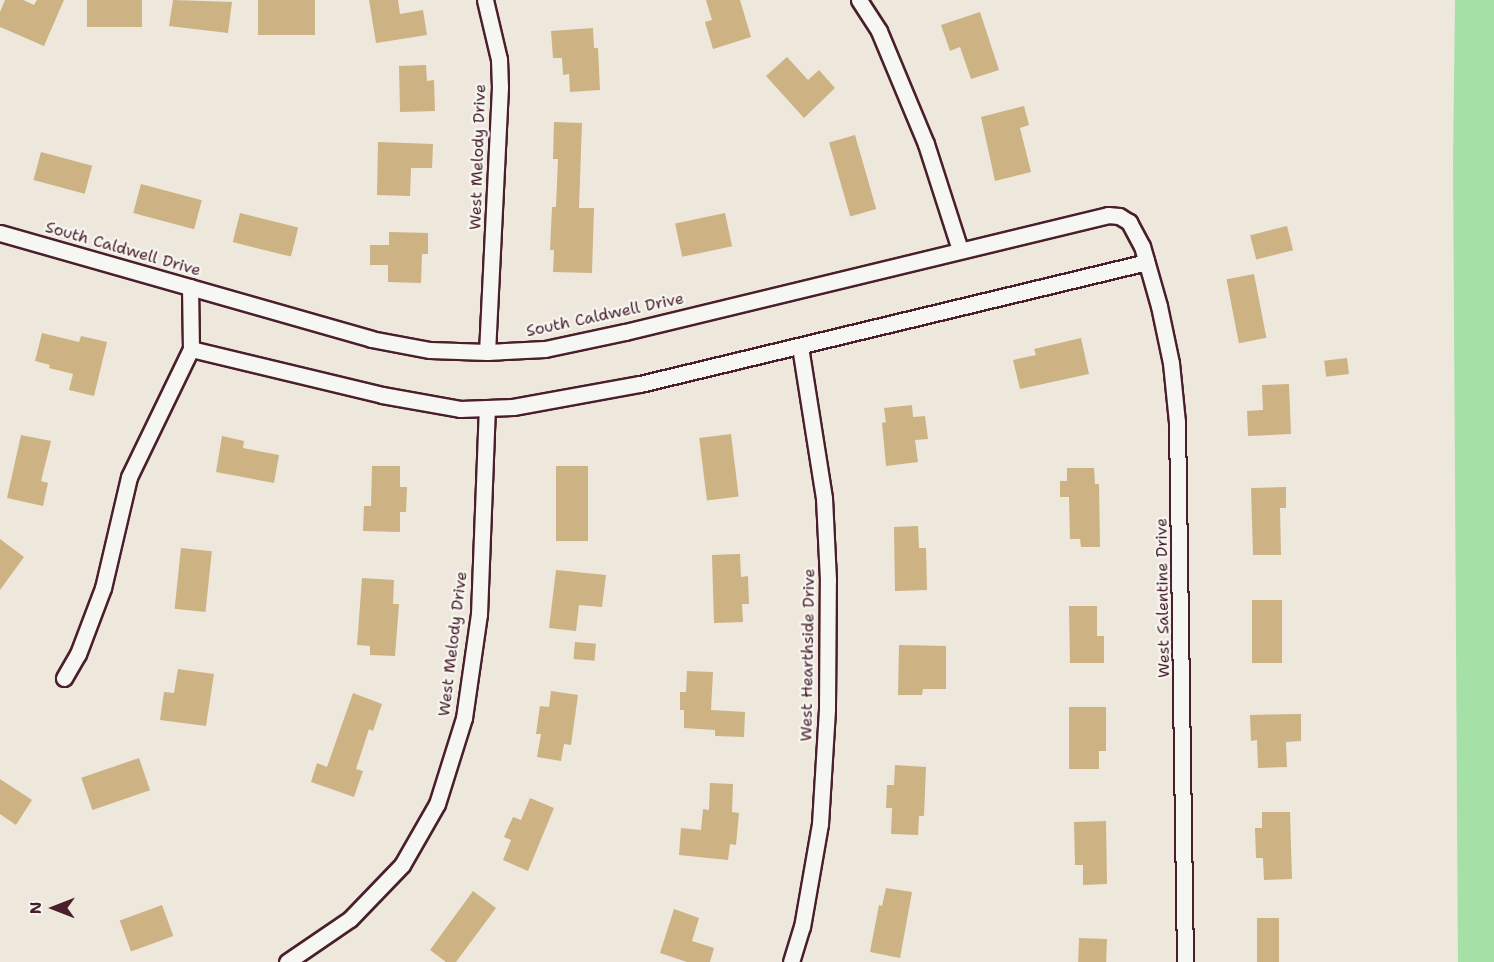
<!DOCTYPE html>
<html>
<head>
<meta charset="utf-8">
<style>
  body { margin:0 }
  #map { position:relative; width:1494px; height:962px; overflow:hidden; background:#eee8dc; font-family:"Shantell Sans",sans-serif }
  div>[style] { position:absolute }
  .green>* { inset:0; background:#a5e0a6 }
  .building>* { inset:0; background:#cdb283; transform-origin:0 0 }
  .roads { filter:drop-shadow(2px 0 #4a1f2b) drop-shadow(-2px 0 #4a1f2b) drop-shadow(0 2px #4a1f2b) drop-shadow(0 -2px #4a1f2b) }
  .minor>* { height:15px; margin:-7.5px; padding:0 7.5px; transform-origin:7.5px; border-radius:7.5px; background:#f6f6f2 }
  span { translate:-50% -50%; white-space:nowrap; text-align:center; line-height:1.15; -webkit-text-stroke:4.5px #f6f6f2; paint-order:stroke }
  .street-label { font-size:16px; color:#4a1f2b }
  .north { position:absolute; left:24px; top:878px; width:60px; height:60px; -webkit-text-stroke:4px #f6f6f2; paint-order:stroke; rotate:270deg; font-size:16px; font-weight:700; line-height:24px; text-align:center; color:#4a1f2b }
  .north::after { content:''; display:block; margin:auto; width:21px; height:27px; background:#4a1f2b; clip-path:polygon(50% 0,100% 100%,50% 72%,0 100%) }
</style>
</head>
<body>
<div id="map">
  <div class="green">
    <div style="clip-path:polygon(1455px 0,1494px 0,1494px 962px,1458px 962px,1453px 162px)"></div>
  </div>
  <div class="building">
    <div style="clip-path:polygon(5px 0,23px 0,34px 5px,37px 0,64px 0,44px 46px,0 27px,0 12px)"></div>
    <div style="left:87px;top:0;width:55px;height:27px"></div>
    <div style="clip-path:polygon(173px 0,232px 2px,228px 33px,169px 26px)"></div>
    <div style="left:258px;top:0;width:57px;height:35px"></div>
    <div style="clip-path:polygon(369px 0,398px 0,400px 14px,423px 10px,427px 35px,376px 43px)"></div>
    <div style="clip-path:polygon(706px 0,740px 0,751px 37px,713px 49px,705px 22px,712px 20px)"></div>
    <div style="clip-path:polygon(980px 12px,999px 70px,971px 79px,960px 47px,950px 51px,941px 25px)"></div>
    <div style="clip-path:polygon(593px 28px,594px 48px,598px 48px,600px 90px,570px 92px,569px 74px,563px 75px,562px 58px,553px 58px,551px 31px)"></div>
    <div style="clip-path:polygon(787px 57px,808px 80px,819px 70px,835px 88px,804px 118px,766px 76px)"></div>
    <div style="clip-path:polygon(426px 65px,427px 81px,434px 80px,435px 111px,400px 112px,399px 66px)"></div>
    <div style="clip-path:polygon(1024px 106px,1029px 125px,1020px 128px,1031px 172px,995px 181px,981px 117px)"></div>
    <div style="clip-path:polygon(554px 122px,582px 123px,579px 208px,594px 208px,592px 273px,553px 272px,554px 250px,550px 250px,552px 207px,556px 207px,558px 159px,553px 159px)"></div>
    <div style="left:855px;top:135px;width:77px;height:27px;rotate:74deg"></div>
    <div style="clip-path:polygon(378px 142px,433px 144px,432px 168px,411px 168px,410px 196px,377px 195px)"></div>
    <div style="left:41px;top:152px;width:53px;height:29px;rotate:15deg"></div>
    <div style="left:141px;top:184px;width:63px;height:30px;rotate:15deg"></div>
    <div style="left:240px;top:213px;width:60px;height:30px;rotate:14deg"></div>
    <div style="left:725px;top:213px;width:34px;height:51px;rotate:78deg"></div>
    <div style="left:1287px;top:226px;width:25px;height:38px;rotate:76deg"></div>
    <div style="clip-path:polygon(389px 232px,428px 233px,428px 254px,422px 254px,421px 283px,388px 282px,388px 265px,370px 265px,370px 245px,389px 245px)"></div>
    <div style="left:1254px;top:274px;width:65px;height:28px;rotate:79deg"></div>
    <div style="clip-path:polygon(42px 333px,79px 342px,81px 336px,107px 342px,94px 396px,69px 390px,73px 374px,49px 368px,50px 365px,35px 361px)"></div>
    <div style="clip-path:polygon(1081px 338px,1089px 374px,1020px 389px,1013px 360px,1036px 355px,1034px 349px)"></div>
    <div style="left:1347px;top:358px;width:16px;height:23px;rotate:83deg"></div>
    <div style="clip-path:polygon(1289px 384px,1291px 434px,1248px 436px,1247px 411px,1263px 410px,1262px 385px)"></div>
    <div style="clip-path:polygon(912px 405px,913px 417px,925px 416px,928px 439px,915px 440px,918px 462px,886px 466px,882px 423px,886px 422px,884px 408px)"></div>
    <div style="left:731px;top:434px;width:63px;height:32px;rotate:83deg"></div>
    <div style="clip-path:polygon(21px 435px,51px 441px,41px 481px,48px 483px,43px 506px,7px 498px)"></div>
    <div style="clip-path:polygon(222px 436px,244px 441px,243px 448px,279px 455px,274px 483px,216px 472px)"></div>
    <div style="clip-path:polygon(372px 466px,400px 466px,400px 487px,407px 487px,406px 512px,400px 512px,400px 532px,363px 531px,364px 506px,371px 506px)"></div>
    <div style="left:556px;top:466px;width:32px;height:75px"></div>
    <div style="clip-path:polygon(1067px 468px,1094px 468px,1095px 484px,1099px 484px,1100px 547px,1081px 547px,1080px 539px,1070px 539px,1069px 497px,1060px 497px,1060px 481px,1067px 481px)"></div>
    <div style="clip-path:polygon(1286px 487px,1286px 508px,1280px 508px,1281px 555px,1253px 555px,1251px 488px)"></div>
    <div style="clip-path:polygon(918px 526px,919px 548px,926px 548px,927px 590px,895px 591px,894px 527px)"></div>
    <div style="clip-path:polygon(0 539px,24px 557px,0 590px)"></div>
    <div style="left:181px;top:548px;width:31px;height:61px;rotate:6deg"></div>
    <div style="clip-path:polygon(740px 554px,741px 577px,748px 576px,749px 604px,742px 604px,743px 622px,714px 623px,712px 555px)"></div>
    <div style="clip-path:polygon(556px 570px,606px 575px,602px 607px,579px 605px,576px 631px,549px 628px)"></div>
    <div style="clip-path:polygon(362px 578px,394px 580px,393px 604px,399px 604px,395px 656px,370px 655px,370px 646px,357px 645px)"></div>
    <div style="left:1252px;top:600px;width:30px;height:63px"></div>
    <div style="clip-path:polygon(1069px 606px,1097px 606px,1097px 636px,1104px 636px,1104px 663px,1070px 663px)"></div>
    <div style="left:575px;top:642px;width:21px;height:17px;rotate:5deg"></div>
    <div style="clip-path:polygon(899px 645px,946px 646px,946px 689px,923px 689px,922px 695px,898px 695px)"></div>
    <div style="clip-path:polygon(178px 669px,214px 674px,206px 726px,160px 720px,164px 692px,174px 693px)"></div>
    <div style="clip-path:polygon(687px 671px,713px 672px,711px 710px,745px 712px,744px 737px,715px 736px,715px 730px,684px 728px,684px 710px,680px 710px,680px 692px,686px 692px)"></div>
    <div style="clip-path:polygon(551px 691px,578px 695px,571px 745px,564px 744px,561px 761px,537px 757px,541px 734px,536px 734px,540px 706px,549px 707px)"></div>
    <div style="clip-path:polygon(353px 693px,382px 704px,373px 731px,369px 729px,356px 769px,363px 771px,354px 797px,311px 782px,317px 763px,327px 767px)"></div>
    <div style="clip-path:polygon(1069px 707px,1106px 707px,1106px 751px,1099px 751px,1099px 769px,1069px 769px)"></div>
    <div style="clip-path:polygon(1301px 714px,1301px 741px,1286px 742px,1287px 767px,1258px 768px,1257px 740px,1251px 741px,1250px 715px)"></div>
    <div style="left:139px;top:758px;width:34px;height:61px;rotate:71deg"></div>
    <div style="clip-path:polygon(895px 765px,926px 767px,924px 816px,919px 816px,918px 835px,891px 834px,892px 808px,886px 808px,887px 785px,894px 785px)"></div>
    <div style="clip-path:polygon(0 779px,32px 800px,16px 825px,0 814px)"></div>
    <div style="clip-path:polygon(710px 783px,733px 784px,732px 812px,739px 813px,736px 845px,730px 844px,728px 860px,679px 855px,681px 828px,701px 830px,703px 809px,709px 810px)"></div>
    <div style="clip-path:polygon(530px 798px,554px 808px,528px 871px,503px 860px,511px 840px,504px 837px,513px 817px,521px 820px)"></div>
    <div style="clip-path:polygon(1262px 812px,1290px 812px,1292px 879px,1264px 880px,1263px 858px,1256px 858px,1255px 828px,1262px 828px)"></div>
    <div style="clip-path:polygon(1106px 821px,1107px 884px,1083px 885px,1083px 865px,1075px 865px,1074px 822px)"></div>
    <div style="clip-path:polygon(886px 888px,912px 892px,900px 958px,870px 952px,879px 905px,882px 906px)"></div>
    <div style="clip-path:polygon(473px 891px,496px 908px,456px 962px,446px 962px,430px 950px)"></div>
    <div style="left:162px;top:905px;width:33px;height:45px;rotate:70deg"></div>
    <div style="clip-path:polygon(674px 909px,699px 918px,692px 941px,714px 948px,710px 962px,687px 962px,660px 953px)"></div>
    <div style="left:1257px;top:918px;width:22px;height:44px"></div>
    <div style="left:1079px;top:938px;width:28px;height:24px;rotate:2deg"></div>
  </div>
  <div class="roads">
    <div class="minor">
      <div style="left:485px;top:0;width:61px;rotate:76.7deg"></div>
      <div style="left:499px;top:59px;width:28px;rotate:88deg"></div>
      <div style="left:500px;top:87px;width:265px;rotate:92.8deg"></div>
      <div style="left:859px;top:0;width:37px;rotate:57deg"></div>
      <div style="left:879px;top:31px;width:122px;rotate:67.4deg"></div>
      <div style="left:926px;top:144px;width:111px;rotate:72.2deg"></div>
      <div style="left:0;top:233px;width:386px;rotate:15.9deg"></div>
      <div style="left:371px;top:339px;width:60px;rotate:10.6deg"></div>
      <div style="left:430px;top:350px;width:57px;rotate:2deg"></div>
      <div style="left:487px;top:352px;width:58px;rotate:-3deg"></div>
      <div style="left:545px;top:349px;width:82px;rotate:-12deg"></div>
      <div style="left:625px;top:332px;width:497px;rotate:-13.6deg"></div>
      <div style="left:1108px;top:215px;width:11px;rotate:5deg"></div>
      <div style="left:1119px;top:216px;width:12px;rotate:31deg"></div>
      <div style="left:1129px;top:222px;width:27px;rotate:62deg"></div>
      <div style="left:1142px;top:246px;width:62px;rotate:74.2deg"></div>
      <div style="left:1159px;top:306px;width:58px;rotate:78.1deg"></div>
      <div style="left:1171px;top:363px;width:59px;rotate:84.2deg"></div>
      <div style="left:1177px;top:422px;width:540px;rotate:89.15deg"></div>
      <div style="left:191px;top:349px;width:196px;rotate:13.5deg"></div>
      <div style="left:382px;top:395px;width:79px;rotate:10.2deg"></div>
      <div style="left:460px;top:409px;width:53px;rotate:-2.2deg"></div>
      <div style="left:513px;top:407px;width:129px;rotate:-10.3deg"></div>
      <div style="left:640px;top:384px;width:521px;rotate:-13.53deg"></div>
      <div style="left:64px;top:678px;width:28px;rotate:-60deg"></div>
      <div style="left:78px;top:654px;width:71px;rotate:-69.3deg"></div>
      <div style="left:103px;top:588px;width:114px;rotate:-76.8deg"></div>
      <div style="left:129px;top:477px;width:142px;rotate:-64.2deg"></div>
      <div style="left:191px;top:349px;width:62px;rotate:-90.9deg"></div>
      <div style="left:287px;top:962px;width:76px;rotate:-34.3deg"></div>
      <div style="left:350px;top:919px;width:75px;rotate:-46.1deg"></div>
      <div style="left:402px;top:865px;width:70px;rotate:-60.2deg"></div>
      <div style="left:437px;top:804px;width:90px;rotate:-72.6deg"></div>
      <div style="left:464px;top:718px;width:105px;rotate:-81.8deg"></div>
      <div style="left:479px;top:614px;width:206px;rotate:-87.8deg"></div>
      <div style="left:791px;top:962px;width:37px;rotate:-73deg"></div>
      <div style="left:802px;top:927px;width:105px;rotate:-80.1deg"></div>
      <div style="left:820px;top:824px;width:116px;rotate:-86.5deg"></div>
      <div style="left:827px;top:708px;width:128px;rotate:-89.6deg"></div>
      <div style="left:828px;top:580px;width:82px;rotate:-92.8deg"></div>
      <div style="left:824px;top:498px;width:154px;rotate:-99deg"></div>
    </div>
  </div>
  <div class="street-label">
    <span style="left:478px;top:157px;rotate:-88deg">West Melody Drive</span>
    <span style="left:123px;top:249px;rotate:16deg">South Caldwell Drive</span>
    <span style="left:605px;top:315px;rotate:-12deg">South Caldwell Drive</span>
    <span style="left:1163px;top:598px;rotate:-91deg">West Salentine Drive</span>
    <span style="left:453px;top:644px;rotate:-83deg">West Melody Drive</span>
    <span style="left:808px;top:655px;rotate:-89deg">West Hearthside Drive</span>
  </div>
  <div class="north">N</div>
</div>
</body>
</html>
